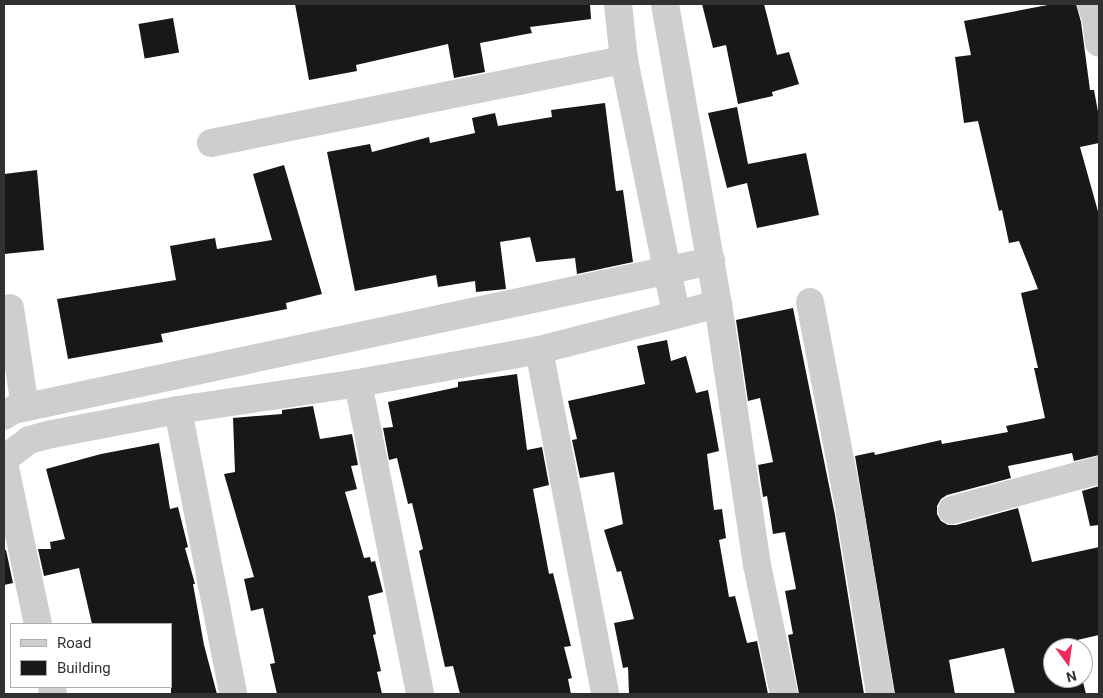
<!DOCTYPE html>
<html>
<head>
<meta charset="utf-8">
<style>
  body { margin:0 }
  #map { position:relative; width:1103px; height:698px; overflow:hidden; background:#fff; font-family:Roboto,sans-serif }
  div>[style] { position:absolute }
  .building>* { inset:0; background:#181818; transform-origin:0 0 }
  .street>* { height:28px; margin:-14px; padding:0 14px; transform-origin:14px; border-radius:14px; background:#cecece }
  span { translate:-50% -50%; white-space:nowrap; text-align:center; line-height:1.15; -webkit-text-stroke:5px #fff; paint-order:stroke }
  .frame { position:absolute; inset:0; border:5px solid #313131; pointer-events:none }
  .legend { position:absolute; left:10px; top:623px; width:162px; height:65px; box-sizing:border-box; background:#fff; border:1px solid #adadad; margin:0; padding:6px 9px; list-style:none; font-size:15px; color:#313131 }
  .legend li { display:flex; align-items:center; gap:10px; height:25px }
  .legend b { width:25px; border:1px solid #adadad }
  .north { position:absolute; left:1043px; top:638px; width:50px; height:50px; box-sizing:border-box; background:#fff; border:1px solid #adadad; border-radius:50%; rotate:166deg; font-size:14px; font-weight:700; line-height:20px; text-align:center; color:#313131 }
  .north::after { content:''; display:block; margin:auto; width:18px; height:22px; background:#f02b5b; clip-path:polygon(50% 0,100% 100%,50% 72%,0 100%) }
</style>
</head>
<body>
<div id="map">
  <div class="building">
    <div style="clip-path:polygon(295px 4px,590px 4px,591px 19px,530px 27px,532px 33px,480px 43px,485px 72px,454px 78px,448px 44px,356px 65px,357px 71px,309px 80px)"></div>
    <div style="clip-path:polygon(702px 4px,764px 4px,777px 55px,789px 52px,799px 84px,772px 92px,773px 96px,738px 104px,726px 45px,713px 48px)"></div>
    <div style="clip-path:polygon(1053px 4px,1076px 4px,1081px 22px,1090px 90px,1094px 90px,1099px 117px,1099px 143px,1080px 147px,1099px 215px,1099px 455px,1074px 461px,1072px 453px,1008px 466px,1011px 478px,947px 495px,941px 499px,937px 506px,937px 514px,941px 521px,948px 525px,956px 525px,1018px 508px,1032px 562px,1099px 547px,1099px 635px,1073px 641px,1075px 648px,1053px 648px,1053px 678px,1082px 678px,1086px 694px,1015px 694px,1004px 648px,949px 660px,955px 694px,895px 694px,855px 456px,874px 452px,875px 455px,941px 440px,942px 444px,1008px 432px,1006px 426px,1045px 418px,1034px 368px,1038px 368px,1021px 293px,1038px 289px,1019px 241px,1009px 243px,1002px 210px,999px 211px,978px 121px,964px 123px,955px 57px,971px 55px,964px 21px)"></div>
    <div style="left:173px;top:18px;width:35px;height:35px;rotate:80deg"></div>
    <div style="clip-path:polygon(605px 103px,616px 191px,623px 190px,633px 262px,577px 274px,575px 258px,536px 262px,530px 237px,500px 242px,506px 289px,476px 292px,475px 281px,438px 287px,436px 275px,355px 291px,327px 152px,370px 144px,372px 152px,429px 137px,430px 143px,475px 133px,472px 118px,495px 113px,498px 126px,552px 117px,551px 110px)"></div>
    <div style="clip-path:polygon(737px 107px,748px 164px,806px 153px,819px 215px,757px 228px,747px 183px,727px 188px,708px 113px)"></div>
    <div style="clip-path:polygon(284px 165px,322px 294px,286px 303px,287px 309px,161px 334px,163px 342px,68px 359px,57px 299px,176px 280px,170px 246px,215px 238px,217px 249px,272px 240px,253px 174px)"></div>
    <div style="clip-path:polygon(37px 170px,44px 250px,4px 254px,4px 174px)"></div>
    <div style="clip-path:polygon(793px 308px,835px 515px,864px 694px,799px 694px,788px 635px,793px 634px,785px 591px,796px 589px,785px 532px,773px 534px,767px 496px,763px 497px,758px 465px,773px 462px,760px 398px,748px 401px,736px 320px)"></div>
    <div style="clip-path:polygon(667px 340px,671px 361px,686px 356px,696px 393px,708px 390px,719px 451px,707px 454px,714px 510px,722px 509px,726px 538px,719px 540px,729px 597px,735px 596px,747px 643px,757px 641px,768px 694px,629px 694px,628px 667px,623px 668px,614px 623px,634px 619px,621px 571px,617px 572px,604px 530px,623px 524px,614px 472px,580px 478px,572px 440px,577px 439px,568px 401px,645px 384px,637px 346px)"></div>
    <div style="clip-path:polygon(517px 374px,527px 450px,542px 447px,549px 485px,533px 489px,549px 574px,553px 573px,571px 646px,564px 647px,572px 678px,568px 679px,571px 694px,460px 694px,453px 666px,445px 667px,419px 551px,423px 549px,412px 503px,408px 504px,397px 458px,389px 460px,383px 428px,393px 427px,388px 402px,458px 387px,458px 382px)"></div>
    <div style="clip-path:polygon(313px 406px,320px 439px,352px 434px,358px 465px,351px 466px,357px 489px,345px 492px,364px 558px,370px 557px,371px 562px,375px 561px,383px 592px,368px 596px,376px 634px,373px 635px,381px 671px,377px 672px,382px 694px,277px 694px,270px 664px,275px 663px,263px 608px,251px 611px,244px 579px,254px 577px,224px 474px,235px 472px,233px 418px,282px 414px,282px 410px)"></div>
    <div style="clip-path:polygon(159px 443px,170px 509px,178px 507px,188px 547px,185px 548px,195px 584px,193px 584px,204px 645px,217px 694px,171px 694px,171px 624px,92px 624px,79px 568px,44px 576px,38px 549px,51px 549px,50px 542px,65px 539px,46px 469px,101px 454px)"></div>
    <div style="clip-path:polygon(1099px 486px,1099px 525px,1090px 526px,1082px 491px)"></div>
    <div style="clip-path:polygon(4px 550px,6px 550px,13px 583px,4px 585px)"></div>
  </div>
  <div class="street">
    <div style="left:618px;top:4px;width:56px;rotate:83.9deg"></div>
    <div style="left:624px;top:60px;width:259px;rotate:78.4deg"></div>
    <div style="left:665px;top:4px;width:305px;rotate:80deg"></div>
    <div style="left:718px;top:304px;width:264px;rotate:81.5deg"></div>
    <div style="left:757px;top:565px;width:132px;rotate:78.2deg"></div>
    <div style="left:1091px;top:4px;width:16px;rotate:72deg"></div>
    <div style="left:1096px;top:19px;width:24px;rotate:83deg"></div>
    <div style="left:211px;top:143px;width:421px;rotate:-11.4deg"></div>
    <div style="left:810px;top:302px;width:214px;rotate:79.2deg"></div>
    <div style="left:850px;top:512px;width:184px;rotate:80.6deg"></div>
    <div style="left:10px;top:308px;width:100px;rotate:81.4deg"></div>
    <div style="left:539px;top:350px;width:350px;rotate:79.1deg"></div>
    <div style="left:358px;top:383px;width:317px;rotate:78.7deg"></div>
    <div style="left:178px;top:410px;width:289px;rotate:79deg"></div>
    <div style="left:4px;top:416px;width:11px;rotate:-34deg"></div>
    <div style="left:13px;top:410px;width:714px;rotate:-12.05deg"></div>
    <div style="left:4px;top:459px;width:31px;rotate:-37deg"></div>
    <div style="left:29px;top:440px;width:24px;rotate:-15deg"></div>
    <div style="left:52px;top:434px;width:128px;rotate:-10.8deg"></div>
    <div style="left:178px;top:410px;width:182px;rotate:-8.5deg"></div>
    <div style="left:358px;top:383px;width:184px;rotate:-10.3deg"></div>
    <div style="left:539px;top:350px;width:185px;rotate:-14.4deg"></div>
    <div style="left:4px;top:463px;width:165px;rotate:78.1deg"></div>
    <div style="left:952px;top:510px;width:152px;rotate:-15.2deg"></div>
    <div style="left:52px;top:687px;width:7px;rotate:82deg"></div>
  </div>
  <div class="frame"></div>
  <ul class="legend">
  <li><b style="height:6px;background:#cecece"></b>Road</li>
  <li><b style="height:14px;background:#181818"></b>Building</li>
  </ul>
  <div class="north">N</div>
</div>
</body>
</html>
